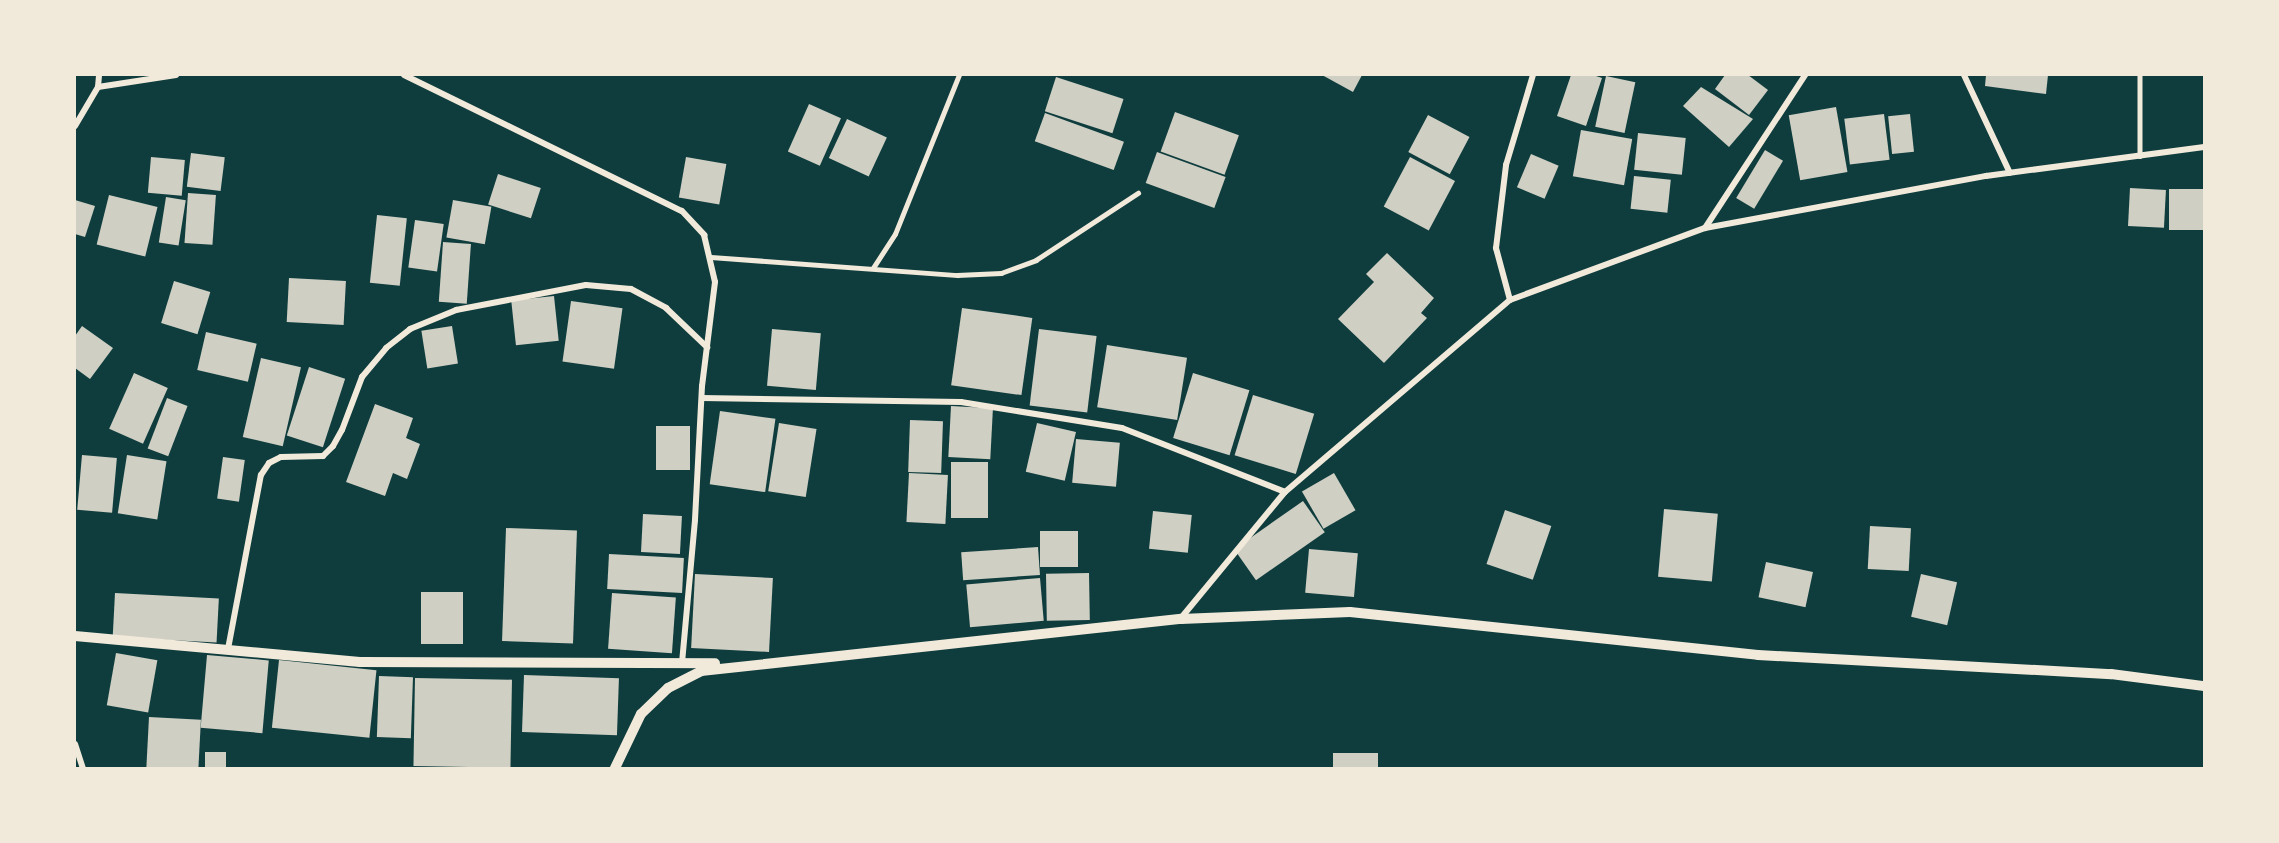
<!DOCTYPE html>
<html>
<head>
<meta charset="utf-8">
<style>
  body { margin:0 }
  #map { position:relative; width:2279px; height:843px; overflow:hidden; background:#0f3d3e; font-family:Overpass,sans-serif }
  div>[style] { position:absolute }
  .building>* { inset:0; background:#cfcfc3; transform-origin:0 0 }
  .service>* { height:4.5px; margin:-2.25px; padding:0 2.25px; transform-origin:2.25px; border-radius:2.25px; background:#f1e9da }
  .minor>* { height:6px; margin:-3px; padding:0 3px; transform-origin:3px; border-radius:3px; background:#f1e9da }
  .tertiary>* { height:10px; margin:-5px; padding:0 5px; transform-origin:5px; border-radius:5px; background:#f1e9da }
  span { translate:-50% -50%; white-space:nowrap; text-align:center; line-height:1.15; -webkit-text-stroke:5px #f1e9da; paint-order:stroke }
  .frame { position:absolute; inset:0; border:76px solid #f1e9da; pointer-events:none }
</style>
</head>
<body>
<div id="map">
  <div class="building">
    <div style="clip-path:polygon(1322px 75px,1362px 75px,1353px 92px)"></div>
    <div style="clip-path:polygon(1571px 75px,1593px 75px,1602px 78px,1586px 126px,1557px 116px)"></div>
    <div style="clip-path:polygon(1725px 75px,1748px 75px,1768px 90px,1749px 115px,1715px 89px)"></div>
    <div style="clip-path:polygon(1986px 75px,2048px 75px,2046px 94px,1985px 86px)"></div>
    <div style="left:1606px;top:76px;width:30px;height:52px;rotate:12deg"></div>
    <div style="left:1056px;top:77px;width:71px;height:36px;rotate:18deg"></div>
    <div style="clip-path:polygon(1701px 87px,1753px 119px,1729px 147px,1683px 106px)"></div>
    <div style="left:809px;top:104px;width:35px;height:52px;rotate:24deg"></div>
    <div style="left:1836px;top:107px;width:66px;height:48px;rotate:80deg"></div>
    <div style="left:1175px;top:112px;width:68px;height:42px;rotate:20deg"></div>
    <div style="left:1045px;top:113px;width:84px;height:30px;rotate:20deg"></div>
    <div style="left:1884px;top:114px;width:46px;height:40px;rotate:83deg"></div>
    <div style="left:1910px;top:114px;width:38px;height:22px;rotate:84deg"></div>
    <div style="left:1428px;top:115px;width:47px;height:42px;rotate:28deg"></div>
    <div style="left:847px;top:119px;width:44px;height:43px;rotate:25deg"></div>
    <div style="left:1581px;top:130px;width:52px;height:47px;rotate:10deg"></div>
    <div style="left:1638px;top:133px;width:48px;height:37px;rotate:6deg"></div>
    <div style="left:1765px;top:150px;width:21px;height:56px;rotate:31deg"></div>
    <div style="left:1157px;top:152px;width:73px;height:33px;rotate:20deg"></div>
    <div style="left:191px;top:153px;width:34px;height:34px;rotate:7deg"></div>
    <div style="left:1531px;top:154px;width:30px;height:36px;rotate:23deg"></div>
    <div style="left:151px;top:157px;width:34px;height:36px;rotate:5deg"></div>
    <div style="left:686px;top:157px;width:41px;height:41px;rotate:10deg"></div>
    <div style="left:1410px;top:157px;width:51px;height:56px;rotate:28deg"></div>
    <div style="left:498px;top:174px;width:45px;height:32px;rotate:18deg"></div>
    <div style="left:1634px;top:176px;width:37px;height:33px;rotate:6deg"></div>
    <div style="left:2130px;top:188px;width:36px;height:38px;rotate:3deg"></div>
    <div style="left:2169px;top:189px;width:35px;height:41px"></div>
    <div style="left:188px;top:193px;width:28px;height:50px;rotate:4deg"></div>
    <div style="left:109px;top:195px;width:50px;height:51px;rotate:14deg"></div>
    <div style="left:166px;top:197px;width:20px;height:46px;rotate:9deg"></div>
    <div style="clip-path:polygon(75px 200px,95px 206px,85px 237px,75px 234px)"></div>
    <div style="left:453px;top:200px;width:39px;height:38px;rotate:10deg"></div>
    <div style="left:377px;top:215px;width:30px;height:68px;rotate:6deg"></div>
    <div style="left:415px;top:220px;width:29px;height:48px;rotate:8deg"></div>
    <div style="left:443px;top:242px;width:28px;height:60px;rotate:4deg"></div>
    <div style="clip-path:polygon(1387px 253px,1434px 298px,1421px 313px,1427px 318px,1384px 363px,1338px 319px,1374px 282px,1366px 274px)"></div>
    <div style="left:289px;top:278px;width:57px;height:44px;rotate:3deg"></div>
    <div style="left:174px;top:281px;width:38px;height:44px;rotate:17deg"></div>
    <div style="left:554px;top:296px;width:45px;height:43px;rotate:84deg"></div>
    <div style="left:571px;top:301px;width:52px;height:61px;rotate:8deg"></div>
    <div style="left:962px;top:308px;width:71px;height:78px;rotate:8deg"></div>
    <div style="clip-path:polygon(82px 326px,113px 348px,90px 379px,75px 368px,75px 336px)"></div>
    <div style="left:452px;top:326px;width:38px;height:31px;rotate:81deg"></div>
    <div style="left:772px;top:329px;width:49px;height:57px;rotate:5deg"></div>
    <div style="left:1039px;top:329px;width:58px;height:77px;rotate:7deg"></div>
    <div style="left:206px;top:332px;width:52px;height:39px;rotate:13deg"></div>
    <div style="left:1107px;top:345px;width:81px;height:63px;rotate:9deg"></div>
    <div style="left:261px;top:358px;width:41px;height:81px;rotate:13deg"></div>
    <div style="left:309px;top:367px;width:38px;height:72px;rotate:18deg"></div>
    <div style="left:134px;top:373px;width:37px;height:61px;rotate:24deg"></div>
    <div style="left:1193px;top:373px;width:59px;height:68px;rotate:17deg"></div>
    <div style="left:1253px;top:395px;width:64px;height:63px;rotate:17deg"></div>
    <div style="left:167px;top:398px;width:22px;height:54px;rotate:21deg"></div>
    <div style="clip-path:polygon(375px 404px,413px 418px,406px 438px,420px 444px,407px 479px,393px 473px,385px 496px,346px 482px)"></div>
    <div style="left:951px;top:406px;width:42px;height:51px;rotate:3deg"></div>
    <div style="left:720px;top:411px;width:56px;height:74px;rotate:8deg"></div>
    <div style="left:910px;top:420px;width:33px;height:52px;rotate:2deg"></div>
    <div style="left:779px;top:423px;width:38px;height:69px;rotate:9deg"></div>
    <div style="left:1037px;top:423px;width:40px;height:50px;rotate:13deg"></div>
    <div style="left:656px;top:426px;width:34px;height:44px"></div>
    <div style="left:1076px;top:439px;width:44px;height:44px;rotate:5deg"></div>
    <div style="left:82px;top:455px;width:35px;height:55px;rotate:5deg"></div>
    <div style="left:127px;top:455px;width:40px;height:59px;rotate:9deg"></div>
    <div style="left:223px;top:457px;width:22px;height:42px;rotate:8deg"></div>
    <div style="left:951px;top:462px;width:37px;height:56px"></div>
    <div style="left:909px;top:473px;width:39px;height:49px;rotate:3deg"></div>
    <div style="left:1334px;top:473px;width:43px;height:37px;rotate:60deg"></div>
    <div style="left:1303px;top:501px;width:38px;height:84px;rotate:55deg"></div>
    <div style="left:1664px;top:509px;width:54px;height:68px;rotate:5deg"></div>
    <div style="left:1505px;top:510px;width:49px;height:57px;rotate:19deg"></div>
    <div style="left:1153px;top:511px;width:39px;height:38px;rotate:6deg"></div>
    <div style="left:643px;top:514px;width:39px;height:38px;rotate:3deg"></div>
    <div style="left:1870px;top:526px;width:41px;height:43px;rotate:3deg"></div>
    <div style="left:506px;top:528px;width:71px;height:113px;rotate:2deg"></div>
    <div style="left:1078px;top:531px;width:36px;height:38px;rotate:90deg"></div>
    <div style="left:1038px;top:547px;width:28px;height:77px;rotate:86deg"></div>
    <div style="left:1309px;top:549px;width:49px;height:44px;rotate:5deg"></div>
    <div style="left:609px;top:554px;width:75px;height:35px;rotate:3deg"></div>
    <div style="left:1766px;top:562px;width:48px;height:36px;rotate:12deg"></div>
    <div style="left:1089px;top:573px;width:47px;height:43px;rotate:89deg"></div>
    <div style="left:695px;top:574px;width:78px;height:74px;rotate:3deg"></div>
    <div style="left:1921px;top:574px;width:37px;height:44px;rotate:13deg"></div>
    <div style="left:1040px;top:578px;width:43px;height:74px;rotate:85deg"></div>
    <div style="left:421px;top:592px;width:42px;height:52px"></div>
    <div style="left:115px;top:593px;width:104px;height:44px;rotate:3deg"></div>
    <div style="left:612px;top:593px;width:64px;height:56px;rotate:4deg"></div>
    <div style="left:116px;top:653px;width:42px;height:53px;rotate:10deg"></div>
    <div style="left:207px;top:655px;width:62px;height:73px;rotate:5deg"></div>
    <div style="left:279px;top:660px;width:98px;height:68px;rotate:6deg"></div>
    <div style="left:524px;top:675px;width:95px;height:57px;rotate:2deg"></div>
    <div style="left:379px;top:676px;width:34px;height:61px;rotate:2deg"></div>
    <div style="left:415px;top:678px;width:97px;height:88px;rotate:1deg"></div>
    <div style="left:149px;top:717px;width:52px;height:51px;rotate:3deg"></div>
    <div style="left:205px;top:752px;width:21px;height:16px"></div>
    <div style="left:1333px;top:753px;width:45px;height:15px"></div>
  </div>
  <div class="service">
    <div style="left:2140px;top:75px;width:81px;rotate:90deg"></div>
    <div style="left:711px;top:257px;width:247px;rotate:4.2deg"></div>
    <div style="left:957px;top:275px;width:44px;rotate:-2.6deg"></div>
    <div style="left:1001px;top:273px;width:37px;rotate:-20deg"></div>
    <div style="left:1036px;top:260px;width:122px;rotate:-33.3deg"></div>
    <div style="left:873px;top:268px;width:40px;rotate:-57.1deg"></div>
    <div style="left:895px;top:234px;width:171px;rotate:-68.1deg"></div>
  </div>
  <div class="minor">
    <div style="left:404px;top:75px;width:309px;rotate:26.1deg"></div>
    <div style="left:682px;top:211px;width:33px;rotate:47deg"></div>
    <div style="left:704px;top:235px;width:48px;rotate:76.8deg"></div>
    <div style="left:715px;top:282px;width:105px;rotate:97.1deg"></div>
    <div style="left:702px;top:386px;width:134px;rotate:93deg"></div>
    <div style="left:695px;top:520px;width:144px;rotate:95.2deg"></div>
    <div style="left:1964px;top:75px;width:108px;rotate:64.9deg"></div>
    <div style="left:98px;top:87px;width:79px;rotate:-8.7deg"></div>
    <div style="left:75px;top:126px;width:45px;rotate:-59.5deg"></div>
    <div style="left:98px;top:87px;width:12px;rotate:-85deg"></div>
    <div style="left:1705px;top:228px;width:183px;rotate:-56.8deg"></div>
    <div style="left:1510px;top:300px;width:54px;rotate:-105.1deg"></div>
    <div style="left:1496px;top:248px;width:84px;rotate:-83.1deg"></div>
    <div style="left:1506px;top:165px;width:94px;rotate:-73.3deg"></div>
    <div style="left:702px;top:398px;width:259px;rotate:0.9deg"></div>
    <div style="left:961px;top:402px;width:163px;rotate:9.2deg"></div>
    <div style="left:1122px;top:428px;width:175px;rotate:21.4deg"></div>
    <div style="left:1181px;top:618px;width:163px;rotate:-50.5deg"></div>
    <div style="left:1285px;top:492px;width:296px;rotate:-40.5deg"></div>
    <div style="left:1510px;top:300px;width:208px;rotate:-20.3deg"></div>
    <div style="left:1705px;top:228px;width:286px;rotate:-10.5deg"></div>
    <div style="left:1986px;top:176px;width:220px;rotate:-7.6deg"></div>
    <div style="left:228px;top:649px;width:177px;rotate:-79.3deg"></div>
    <div style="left:261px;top:475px;width:14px;rotate:-56deg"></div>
    <div style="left:269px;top:463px;width:13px;rotate:-27deg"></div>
    <div style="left:281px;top:457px;width:42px;rotate:-1.4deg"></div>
    <div style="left:323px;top:456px;width:14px;rotate:-45deg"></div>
    <div style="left:333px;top:446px;width:18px;rotate:-61deg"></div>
    <div style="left:342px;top:430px;width:57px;rotate:-69.3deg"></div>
    <div style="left:362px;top:377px;width:38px;rotate:-50deg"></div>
    <div style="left:386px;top:348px;width:31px;rotate:-38deg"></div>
    <div style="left:410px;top:329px;width:50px;rotate:-22.4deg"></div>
    <div style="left:456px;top:310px;width:132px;rotate:-10.9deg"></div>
    <div style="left:586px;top:285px;width:45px;rotate:5.1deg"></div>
    <div style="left:631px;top:289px;width:40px;rotate:28deg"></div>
    <div style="left:666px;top:308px;width:57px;rotate:43.6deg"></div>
    <div style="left:75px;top:744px;width:25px;rotate:72deg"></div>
  </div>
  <div class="tertiary">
    <div style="left:75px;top:636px;width:286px;rotate:5.2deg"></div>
    <div style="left:360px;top:662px;width:355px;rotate:0.2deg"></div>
    <div style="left:615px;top:768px;width:60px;rotate:-64.3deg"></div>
    <div style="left:641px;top:714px;width:37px;rotate:-44deg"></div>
    <div style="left:668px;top:688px;width:37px;rotate:-27deg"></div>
    <div style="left:701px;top:671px;width:483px;rotate:-6.2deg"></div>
    <div style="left:1181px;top:619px;width:169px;rotate:-2.4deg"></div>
    <div style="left:1350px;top:612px;width:410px;rotate:6deg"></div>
    <div style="left:1758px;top:655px;width:354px;rotate:3.1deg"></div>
    <div style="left:2111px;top:674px;width:94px;rotate:7.4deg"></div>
  </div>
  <div class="frame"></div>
</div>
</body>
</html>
